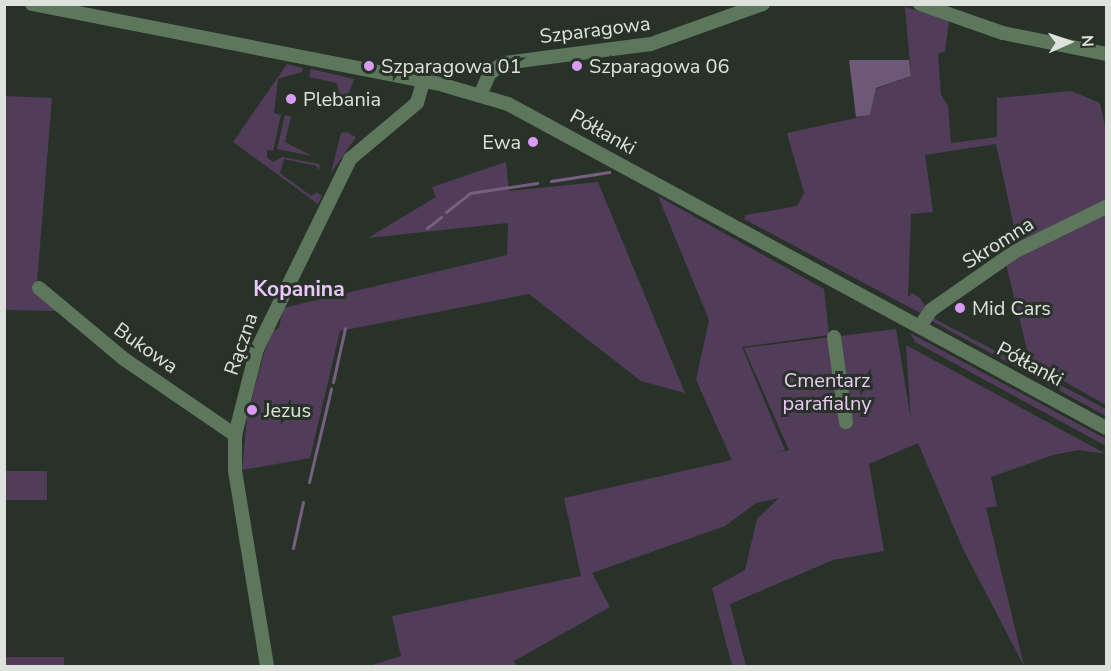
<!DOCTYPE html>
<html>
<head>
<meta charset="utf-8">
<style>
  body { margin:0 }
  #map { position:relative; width:1111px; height:671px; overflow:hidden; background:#283228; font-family:"Nunito Sans",sans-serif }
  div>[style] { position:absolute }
  .green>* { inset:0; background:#513d5a; transform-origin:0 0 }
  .forest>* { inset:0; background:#6e5878 }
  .stream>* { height:3px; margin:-1.5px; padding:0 1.5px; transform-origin:1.5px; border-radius:1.5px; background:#765f80 }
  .minor>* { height:14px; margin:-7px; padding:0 7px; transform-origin:7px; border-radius:7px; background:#5c775b }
  .dots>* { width:16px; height:16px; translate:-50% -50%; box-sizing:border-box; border:3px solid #283228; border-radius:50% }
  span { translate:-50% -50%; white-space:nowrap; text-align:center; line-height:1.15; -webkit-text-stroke:6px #283228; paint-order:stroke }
  .street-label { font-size:20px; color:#dde3dc }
  .poi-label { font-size:20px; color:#dde3dc }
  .left { translate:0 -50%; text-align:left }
  .right { translate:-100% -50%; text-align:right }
  .park-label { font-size:20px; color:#e9caf7 }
  .neighbourhood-label { font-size:21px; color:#ebc7fb; font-weight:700 }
  .frame { position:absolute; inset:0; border:6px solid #dde3dc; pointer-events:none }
  .north { position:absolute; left:1039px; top:12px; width:60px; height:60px; -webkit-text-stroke:4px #283228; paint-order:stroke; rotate:87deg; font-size:16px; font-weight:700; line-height:24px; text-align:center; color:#dde3dc }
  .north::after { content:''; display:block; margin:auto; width:21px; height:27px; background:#dde3dc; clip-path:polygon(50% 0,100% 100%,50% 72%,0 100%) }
</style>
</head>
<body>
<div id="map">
  <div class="green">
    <div style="clip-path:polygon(905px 7px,949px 20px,945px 51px,938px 54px,941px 95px,948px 105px,951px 143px,997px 137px,997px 98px,1071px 91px,1100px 103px,1106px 131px,1106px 202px,1018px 245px,996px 144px,925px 155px,933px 212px,911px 214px,908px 297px,912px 293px,920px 298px,926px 307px,922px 314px,744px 219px,746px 215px,797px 206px,804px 193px,787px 133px,870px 115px,876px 89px,911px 76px)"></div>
    <div style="clip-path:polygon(287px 64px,303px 68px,302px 72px,278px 79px,274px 113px,281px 115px,273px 151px,267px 150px,267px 157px,273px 162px,282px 157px,320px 164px,319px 170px,316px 166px,284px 159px,280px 173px,311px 196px,317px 192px,322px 196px,318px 204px,233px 142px)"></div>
    <div style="clip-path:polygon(311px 69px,354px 79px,342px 111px,337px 83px,309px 77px)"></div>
    <div style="clip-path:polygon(4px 96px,52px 98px,37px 283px,57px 311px,5px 310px)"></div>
    <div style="clip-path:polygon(285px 115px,291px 117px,285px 142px,312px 156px,277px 149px)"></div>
    <div style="clip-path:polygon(346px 132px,356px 137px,331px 173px,341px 133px)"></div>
    <div style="clip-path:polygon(506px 162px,509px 191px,598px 182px,685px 393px,641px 381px,529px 294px,340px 331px,310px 458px,242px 470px,247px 417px,264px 353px,273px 331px,279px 328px,283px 308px,507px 255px,508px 223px,368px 238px,436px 197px,432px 187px)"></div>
    <div style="clip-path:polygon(658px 196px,824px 289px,829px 335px,742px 347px,785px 450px,769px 454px,789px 450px,744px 348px,896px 329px,911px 420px,906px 345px,1106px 454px,1079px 450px,1053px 455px,991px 477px,997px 506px,986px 508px,1024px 666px,963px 549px,918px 443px,869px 464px,884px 551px,833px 560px,730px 604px,746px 666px,732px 666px,712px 588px,745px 570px,757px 519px,779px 498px,756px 503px,725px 526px,592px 573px,610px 607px,514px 661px,517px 666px,369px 666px,401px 656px,392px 616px,581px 576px,564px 498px,732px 460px,696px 380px,709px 320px)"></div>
    <div style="clip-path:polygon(1106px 210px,1106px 405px,1030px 362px,1006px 264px)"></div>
    <div style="clip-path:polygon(931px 317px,1106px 409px,1106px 416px,930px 320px)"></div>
    <div style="clip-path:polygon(910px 333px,1106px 439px,1106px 446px,915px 342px)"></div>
    <div style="left:4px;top:471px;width:43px;height:29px"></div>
    <div style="left:64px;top:657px;width:9px;height:59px;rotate:90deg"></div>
  </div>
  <div class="forest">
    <div style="clip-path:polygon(849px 60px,909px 60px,911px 76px,876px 88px,870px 115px,856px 117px)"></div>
  </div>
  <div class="stream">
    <div style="left:551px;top:181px;width:59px;rotate:-8.8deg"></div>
    <div style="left:446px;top:212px;width:31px;rotate:-38deg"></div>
    <div style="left:470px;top:193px;width:68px;rotate:-8.5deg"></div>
    <div style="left:427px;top:228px;width:18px;rotate:-38deg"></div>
    <div style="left:333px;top:382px;width:55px;rotate:-77.5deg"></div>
    <div style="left:309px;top:482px;width:96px;rotate:-76.7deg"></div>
    <div style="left:293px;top:548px;width:47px;rotate:-77.7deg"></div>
  </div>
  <div class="minor">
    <div style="left:32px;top:4px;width:419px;rotate:11.1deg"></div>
    <div style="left:443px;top:85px;width:68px;rotate:16.3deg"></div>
    <div style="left:508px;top:104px;width:680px;rotate:28.45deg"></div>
    <div style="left:920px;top:4px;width:88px;rotate:19.3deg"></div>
    <div style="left:1003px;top:33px;width:105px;rotate:11.5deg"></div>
    <div style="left:480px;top:95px;width:24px;rotate:-66deg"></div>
    <div style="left:490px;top:73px;width:17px;rotate:-36deg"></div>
    <div style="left:504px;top:63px;width:148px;rotate:-7.4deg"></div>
    <div style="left:651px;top:44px;width:119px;rotate:-19.7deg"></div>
    <div style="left:39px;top:288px;width:111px;rotate:39.9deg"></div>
    <div style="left:124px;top:359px;width:135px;rotate:34.4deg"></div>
    <div style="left:920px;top:326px;width:19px;rotate:-55deg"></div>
    <div style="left:931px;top:310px;width:101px;rotate:-34.9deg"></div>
    <div style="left:1014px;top:252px;width:102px;rotate:-26.1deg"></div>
    <div style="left:834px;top:337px;width:86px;rotate:82deg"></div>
    <div style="left:267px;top:666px;width:199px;rotate:-99.3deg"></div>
    <div style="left:235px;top:470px;width:35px;rotate:-90deg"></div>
    <div style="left:235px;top:435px;width:89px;rotate:-75.7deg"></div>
    <div style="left:257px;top:349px;width:212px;rotate:-63.9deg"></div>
    <div style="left:350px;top:159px;width:87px;rotate:-39.9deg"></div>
    <div style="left:417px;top:103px;width:22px;rotate:-74deg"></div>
  </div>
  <div class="dots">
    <div style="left:369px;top:66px;background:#da9af6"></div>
    <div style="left:577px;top:66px;background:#da9af6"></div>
    <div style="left:291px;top:99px;background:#da9af6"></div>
    <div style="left:533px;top:142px;background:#da9af6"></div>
    <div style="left:960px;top:308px;background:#da9af6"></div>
    <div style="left:252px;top:410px;background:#da9af6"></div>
  </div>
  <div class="street-label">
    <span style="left:595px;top:30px;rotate:-7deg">Szparagowa</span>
    <span style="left:603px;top:132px;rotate:29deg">Półłanki</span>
    <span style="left:998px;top:243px;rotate:-32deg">Skromna</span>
    <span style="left:241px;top:344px;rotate:-71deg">Rączna</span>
    <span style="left:146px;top:348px;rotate:35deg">Bukowa</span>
    <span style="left:1030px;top:364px;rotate:28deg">Półłanki</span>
  </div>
  <div class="poi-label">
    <span class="left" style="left:381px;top:66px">Szparagowa 01</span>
    <span class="left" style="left:589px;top:66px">Szparagowa 06</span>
    <span class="left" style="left:303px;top:99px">Plebania</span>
    <span class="right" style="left:521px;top:142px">Ewa</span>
    <span class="left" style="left:972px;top:308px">Mid Cars</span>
    <span class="left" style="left:264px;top:410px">Jezus</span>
  </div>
  <div class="park-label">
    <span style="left:827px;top:392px">Cmentarz<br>parafialny</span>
  </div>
  <div class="neighbourhood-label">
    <span style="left:299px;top:289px">Kopanina</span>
  </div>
  <div class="frame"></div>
  <div class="north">N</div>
</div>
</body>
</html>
